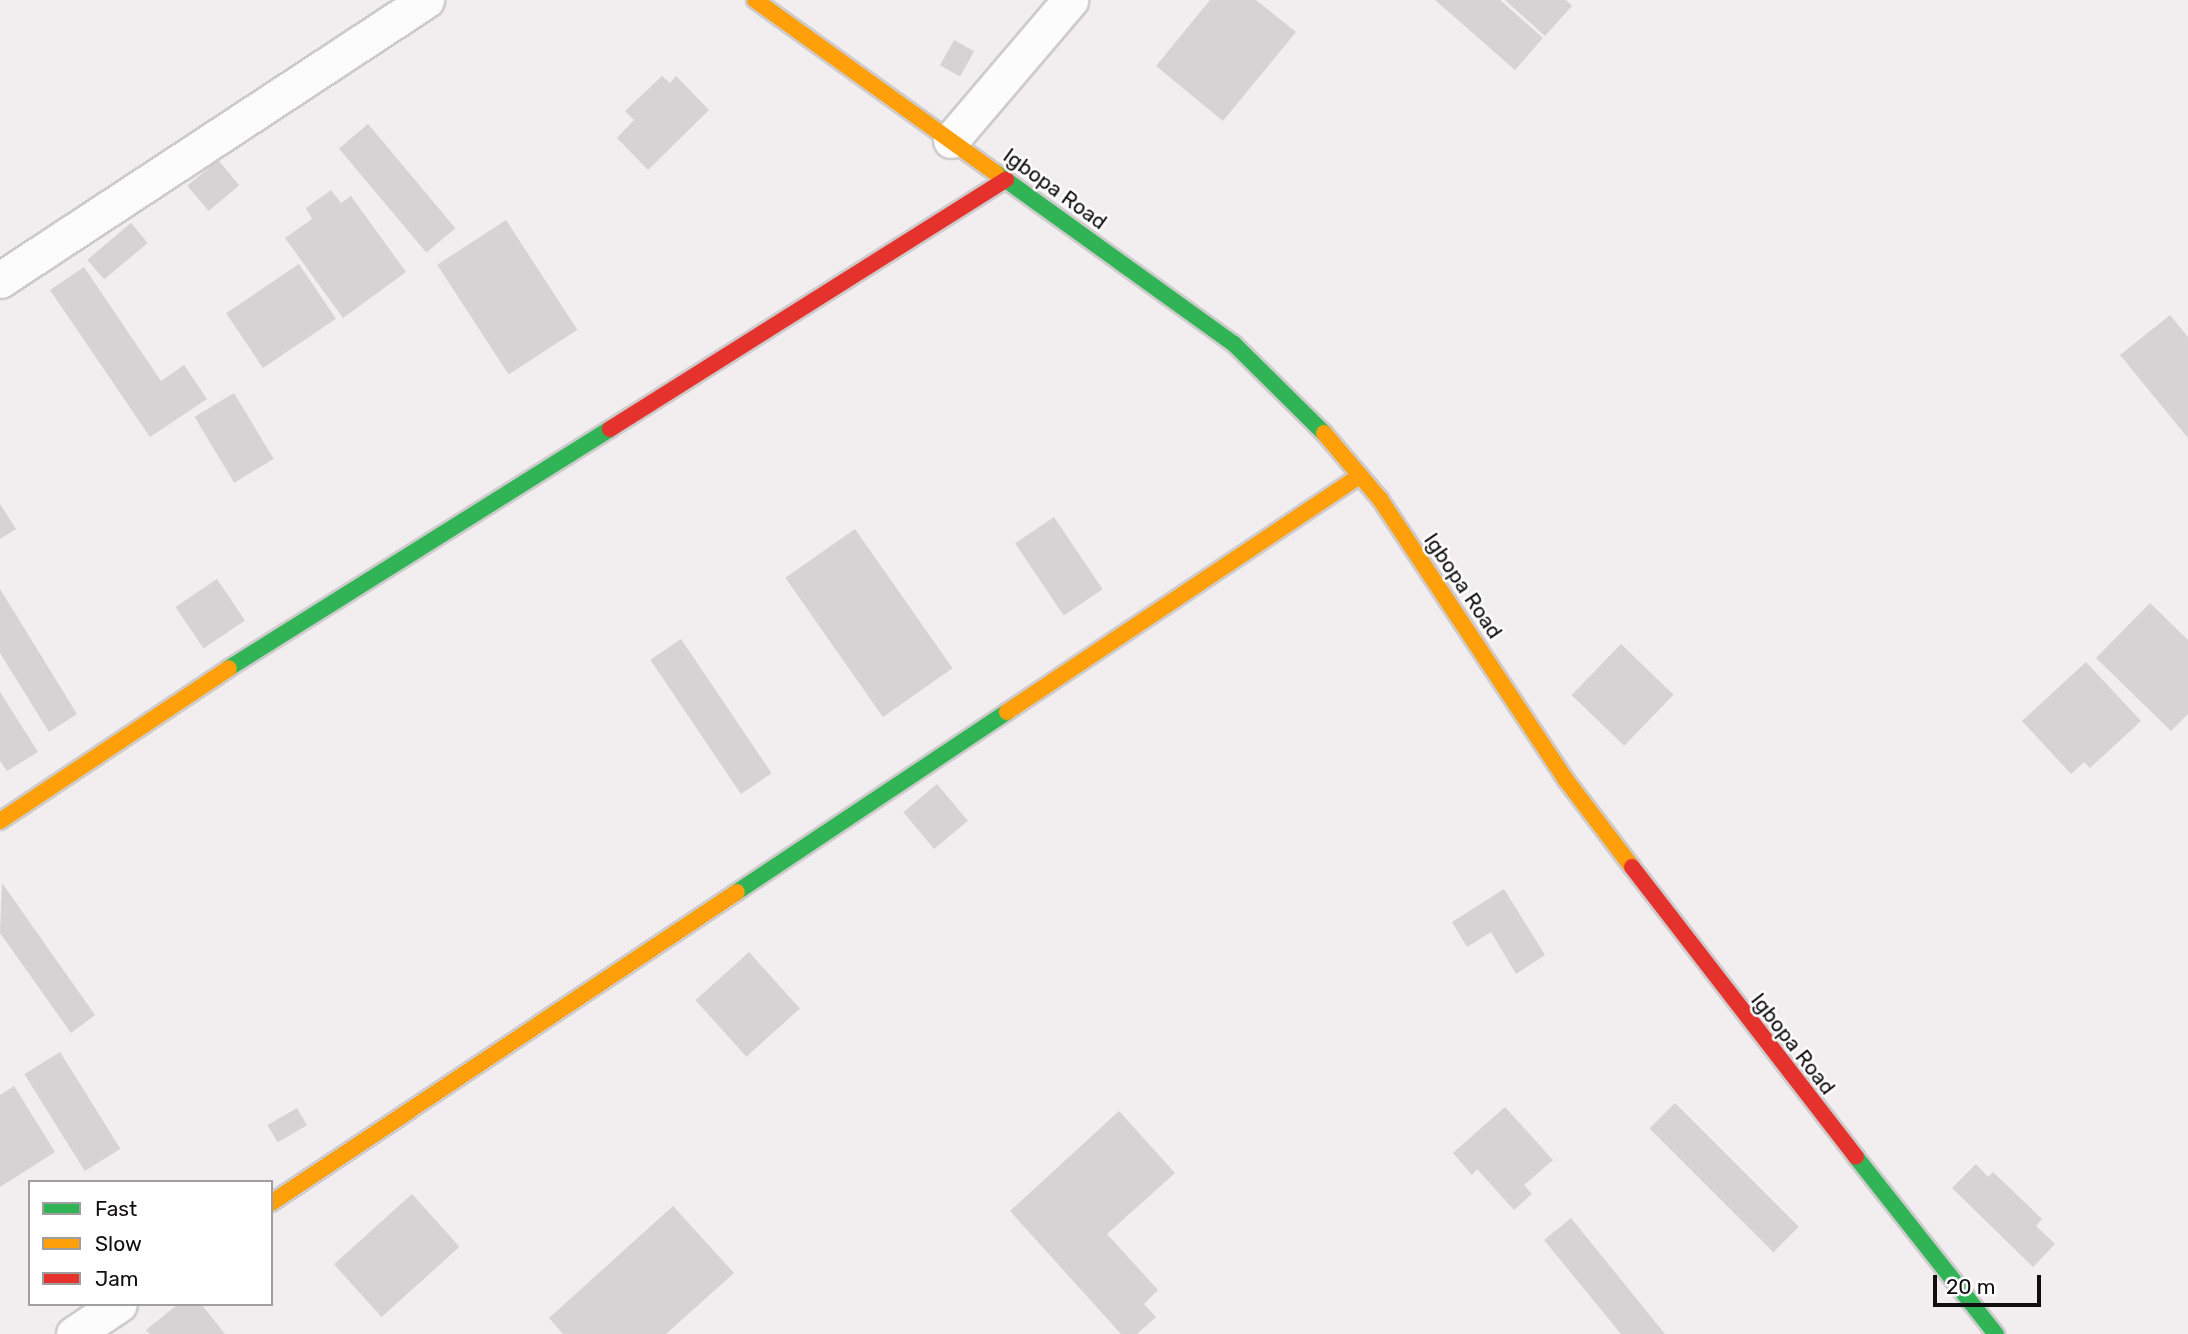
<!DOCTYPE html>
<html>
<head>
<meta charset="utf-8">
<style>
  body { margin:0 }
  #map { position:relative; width:2188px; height:1334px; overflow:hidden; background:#f2edee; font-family:Rubik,sans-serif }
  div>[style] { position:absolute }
  .building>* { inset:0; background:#d6d3d4; transform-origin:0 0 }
  .roads { filter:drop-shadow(2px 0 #cecbcc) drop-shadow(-2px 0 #cecbcc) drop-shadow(0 2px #cecbcc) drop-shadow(0 -2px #cecbcc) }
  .street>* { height:35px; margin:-17.5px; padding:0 17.5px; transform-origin:17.5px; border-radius:17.5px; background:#fdfcfc }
  .fast>* { height:16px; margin:-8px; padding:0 8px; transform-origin:8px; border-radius:8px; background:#30b455 }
  .slow>* { height:16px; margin:-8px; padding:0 8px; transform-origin:8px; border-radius:8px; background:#ff9f0a }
  .jam>* { height:16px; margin:-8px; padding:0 8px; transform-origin:8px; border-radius:8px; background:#e5322d }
  span { translate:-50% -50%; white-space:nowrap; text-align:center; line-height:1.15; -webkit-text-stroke:5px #fff; paint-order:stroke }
  .street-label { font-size:21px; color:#100e0e }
  .legend { position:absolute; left:28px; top:1180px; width:245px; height:126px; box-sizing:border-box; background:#fff; border:2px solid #9f9f9f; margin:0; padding:9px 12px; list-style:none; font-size:21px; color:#100e0e }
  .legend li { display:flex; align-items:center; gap:14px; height:35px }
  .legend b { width:35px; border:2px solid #9f9f9f }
  .scale { position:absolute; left:1933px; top:1275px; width:108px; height:32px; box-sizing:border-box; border:4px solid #100e0e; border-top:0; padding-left:9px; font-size:21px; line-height:24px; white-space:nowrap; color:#100e0e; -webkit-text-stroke:5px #fff; paint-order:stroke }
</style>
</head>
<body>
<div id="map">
  <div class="building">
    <div style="clip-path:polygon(1210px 0,1256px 0,1296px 32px,1223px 121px,1156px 66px)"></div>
    <div style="clip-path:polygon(1435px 0,1500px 0,1543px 38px,1515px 70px)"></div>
    <div style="clip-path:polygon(1505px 0,1566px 0,1572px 6px,1545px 36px)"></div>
    <div style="left:954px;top:40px;width:23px;height:29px;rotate:29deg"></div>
    <div style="clip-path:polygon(662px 76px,670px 83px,676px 76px,709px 110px,648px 170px,617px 138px,634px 120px,625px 111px)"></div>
    <div style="left:368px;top:124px;width:136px;height:38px;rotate:50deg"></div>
    <div style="left:218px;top:160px;width:33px;height:40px;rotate:50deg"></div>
    <div style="clip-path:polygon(331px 190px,341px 203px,351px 196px,406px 272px,343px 318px,285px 238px,312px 219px,306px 208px)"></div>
    <div style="left:506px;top:220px;width:131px;height:82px;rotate:57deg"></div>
    <div style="left:131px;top:223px;width:26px;height:57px;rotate:50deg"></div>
    <div style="left:299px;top:264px;width:66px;height:88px;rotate:56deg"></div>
    <div style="clip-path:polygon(84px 267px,161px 381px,184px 365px,207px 399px,150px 437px,50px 290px)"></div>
    <div style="clip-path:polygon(2170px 315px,2188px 337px,2188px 438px,2120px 355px)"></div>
    <div style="left:234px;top:393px;width:77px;height:46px;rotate:59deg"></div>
    <div style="clip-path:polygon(0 504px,16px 529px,0 539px)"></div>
    <div style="left:1054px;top:517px;width:87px;height:47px;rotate:56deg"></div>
    <div style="left:855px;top:529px;width:170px;height:85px;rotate:55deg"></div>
    <div style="left:217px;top:579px;width:50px;height:50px;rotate:56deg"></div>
    <div style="clip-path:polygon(0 589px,77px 714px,49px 732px,0 653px)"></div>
    <div style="clip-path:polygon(2150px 603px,2188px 640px,2188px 714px,2171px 731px,2096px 658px)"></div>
    <div style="left:681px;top:639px;width:162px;height:37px;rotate:56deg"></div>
    <div style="left:1621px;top:644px;width:73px;height:71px;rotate:44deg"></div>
    <div style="clip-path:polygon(2086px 662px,2141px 721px,2090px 768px,2084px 762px,2071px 774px,2022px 721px)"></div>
    <div style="clip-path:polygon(0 692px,38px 752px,7px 771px,0 761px)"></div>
    <div style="left:937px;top:784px;width:48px;height:44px;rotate:50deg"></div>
    <div style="clip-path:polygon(2px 883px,95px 1015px,71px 1033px,0 933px)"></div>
    <div style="clip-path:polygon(1504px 889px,1545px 955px,1516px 974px,1491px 932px,1467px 947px,1452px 922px)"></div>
    <div style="left:749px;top:952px;width:76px;height:72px;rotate:48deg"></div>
    <div style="left:60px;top:1052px;width:114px;height:42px;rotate:58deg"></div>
    <div style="clip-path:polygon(14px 1086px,55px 1152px,0 1187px,0 1095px)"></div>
    <div style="left:1675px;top:1103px;width:175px;height:36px;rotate:45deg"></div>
    <div style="clip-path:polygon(1505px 1107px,1553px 1160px,1524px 1185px,1532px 1194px,1514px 1210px,1477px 1169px,1472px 1175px,1453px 1153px)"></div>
    <div style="left:297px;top:1108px;width:20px;height:34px;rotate:60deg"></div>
    <div style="clip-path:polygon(1119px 1111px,1175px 1173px,1107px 1234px,1158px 1290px,1144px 1304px,1156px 1317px,1137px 1334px,1121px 1334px,1010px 1211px)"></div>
    <div style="clip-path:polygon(1976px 1164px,1988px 1177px,1993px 1172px,2042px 1219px,2036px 1226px,2055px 1244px,2033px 1267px,1952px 1188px)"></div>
    <div style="left:412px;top:1194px;width:71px;height:105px;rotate:48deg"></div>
    <div style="clip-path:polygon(673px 1206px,734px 1273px,666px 1334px,563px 1334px,549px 1318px)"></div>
    <div style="clip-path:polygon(1571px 1218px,1665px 1334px,1621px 1334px,1544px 1240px)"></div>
    <div style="clip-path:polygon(178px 1304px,201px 1304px,225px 1334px,150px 1334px,146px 1330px)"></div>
  </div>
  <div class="roads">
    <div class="street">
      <div style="left:951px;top:140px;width:184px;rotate:-49.6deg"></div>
      <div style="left:0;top:280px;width:510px;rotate:-33.32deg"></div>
      <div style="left:74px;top:1334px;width:54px;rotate:-33.7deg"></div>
    </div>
    <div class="fast">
      <div style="left:996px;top:173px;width:293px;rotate:35.7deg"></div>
      <div style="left:1234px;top:344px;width:127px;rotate:44.7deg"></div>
      <div style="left:229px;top:668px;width:450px;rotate:-32.1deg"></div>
      <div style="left:737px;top:892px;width:324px;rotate:-33.7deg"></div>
      <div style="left:1856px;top:1157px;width:226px;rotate:51.7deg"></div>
    </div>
    <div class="slow">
      <div style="left:755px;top:0;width:297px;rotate:35.7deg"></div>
      <div style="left:1324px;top:433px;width:87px;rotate:49.7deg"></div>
      <div style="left:1380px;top:499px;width:337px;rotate:56.5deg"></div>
      <div style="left:1566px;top:780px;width:109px;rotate:52.8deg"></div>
      <div style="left:1007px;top:712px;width:425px;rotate:-33.8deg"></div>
      <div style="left:0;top:821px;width:275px;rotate:-33.7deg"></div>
      <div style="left:271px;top:1203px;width:560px;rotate:-33.72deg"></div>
    </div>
    <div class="jam">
      <div style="left:610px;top:429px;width:468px;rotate:-32.2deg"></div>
      <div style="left:1632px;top:867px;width:366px;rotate:52.3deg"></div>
    </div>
  </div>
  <div class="street-label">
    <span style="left:1055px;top:189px;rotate:36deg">Igbopa Road</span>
    <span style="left:1463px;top:586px;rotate:56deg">Igbopa Road</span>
    <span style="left:1793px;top:1044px;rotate:52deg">Igbopa Road</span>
  </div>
  <ul class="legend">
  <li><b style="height:9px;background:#30b455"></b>Fast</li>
  <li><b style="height:9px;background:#ff9f0a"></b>Slow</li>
  <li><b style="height:9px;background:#e5322d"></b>Jam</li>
  </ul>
  <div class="scale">20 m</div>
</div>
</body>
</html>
